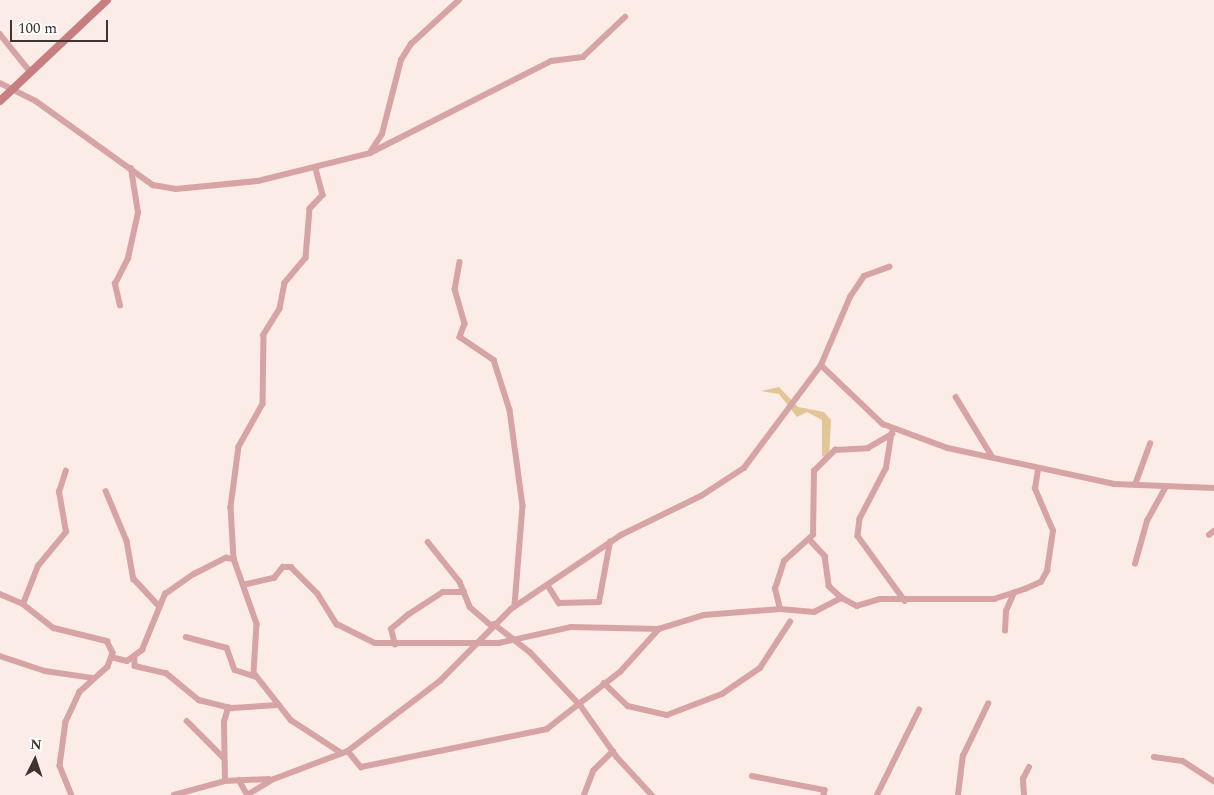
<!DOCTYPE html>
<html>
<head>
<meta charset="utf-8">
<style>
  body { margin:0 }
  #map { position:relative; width:1214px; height:795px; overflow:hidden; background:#fcece7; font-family:Spectral,serif }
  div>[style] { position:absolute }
  .green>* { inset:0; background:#e3c696 }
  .street>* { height:5.5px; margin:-2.75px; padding:0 2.75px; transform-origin:2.75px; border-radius:2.75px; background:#d7a4a5 }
  .secondary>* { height:8px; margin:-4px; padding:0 4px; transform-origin:4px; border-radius:4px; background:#c87e80 }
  span { translate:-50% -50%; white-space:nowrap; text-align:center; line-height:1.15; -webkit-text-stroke:4px #fdfdfd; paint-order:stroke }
  .north { position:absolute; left:10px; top:735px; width:50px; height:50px; -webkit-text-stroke:4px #fdfdfd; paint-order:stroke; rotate:4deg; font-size:14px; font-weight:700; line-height:20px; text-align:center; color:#3d3330 }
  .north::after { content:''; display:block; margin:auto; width:18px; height:22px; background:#3d3330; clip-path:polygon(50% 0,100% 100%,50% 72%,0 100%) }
  .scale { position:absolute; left:10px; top:20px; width:98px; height:22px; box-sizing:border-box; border:2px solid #3d3330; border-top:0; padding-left:6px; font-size:15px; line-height:18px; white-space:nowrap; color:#3d3330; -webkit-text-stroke:4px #fdfdfd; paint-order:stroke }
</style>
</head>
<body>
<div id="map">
  <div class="green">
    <div style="clip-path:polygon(779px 387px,798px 407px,824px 412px,831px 420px,829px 459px,822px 456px,822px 420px,807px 412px,797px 417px,779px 394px,761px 391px)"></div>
  </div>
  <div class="street">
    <div style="left:0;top:34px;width:46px;rotate:51.1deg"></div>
    <div style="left:0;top:83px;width:40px;rotate:26.6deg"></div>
    <div style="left:36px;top:101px;width:144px;rotate:35.7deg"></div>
    <div style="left:153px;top:185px;width:23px;rotate:10deg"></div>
    <div style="left:176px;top:189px;width:82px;rotate:-5.6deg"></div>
    <div style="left:258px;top:181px;width:115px;rotate:-14deg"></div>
    <div style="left:370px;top:153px;width:203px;rotate:-26.9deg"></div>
    <div style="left:551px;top:61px;width:32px;rotate:-7deg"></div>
    <div style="left:583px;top:57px;width:58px;rotate:-43.6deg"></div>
    <div style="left:371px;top:151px;width:20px;rotate:-57deg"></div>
    <div style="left:382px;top:134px;width:76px;rotate:-75.6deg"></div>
    <div style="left:401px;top:60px;width:19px;rotate:-58deg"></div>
    <div style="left:411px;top:44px;width:65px;rotate:-42.5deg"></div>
    <div style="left:316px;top:169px;width:27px;rotate:75deg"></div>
    <div style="left:323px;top:195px;width:19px;rotate:133deg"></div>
    <div style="left:310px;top:209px;width:49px;rotate:94.7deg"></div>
    <div style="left:306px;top:258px;width:33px;rotate:130deg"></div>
    <div style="left:285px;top:283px;width:26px;rotate:101deg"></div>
    <div style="left:280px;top:309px;width:31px;rotate:122deg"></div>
    <div style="left:264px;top:335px;width:69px;rotate:90.8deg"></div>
    <div style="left:263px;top:404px;width:49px;rotate:119.2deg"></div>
    <div style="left:239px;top:447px;width:61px;rotate:97.6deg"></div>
    <div style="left:231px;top:507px;width:52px;rotate:86.7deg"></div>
    <div style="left:234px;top:559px;width:69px;rotate:70.5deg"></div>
    <div style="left:257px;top:624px;width:49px;rotate:93.5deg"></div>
    <div style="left:254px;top:673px;width:60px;rotate:51.8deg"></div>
    <div style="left:291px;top:720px;width:59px;rotate:33.1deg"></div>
    <div style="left:460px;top:262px;width:27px;rotate:100deg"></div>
    <div style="left:455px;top:289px;width:36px;rotate:74deg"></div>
    <div style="left:465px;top:324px;width:14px;rotate:111deg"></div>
    <div style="left:460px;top:337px;width:41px;rotate:34.1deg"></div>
    <div style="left:494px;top:360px;width:52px;rotate:72.3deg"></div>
    <div style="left:510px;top:410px;width:97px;rotate:82.3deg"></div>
    <div style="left:523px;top:506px;width:100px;rotate:94.6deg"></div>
    <div style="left:120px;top:306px;width:23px;rotate:-103deg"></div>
    <div style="left:115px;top:284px;width:29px;rotate:-63deg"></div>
    <div style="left:128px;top:258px;width:46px;rotate:-77.5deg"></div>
    <div style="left:138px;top:213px;width:45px;rotate:-99deg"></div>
    <div style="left:821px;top:365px;width:74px;rotate:-66.9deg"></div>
    <div style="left:850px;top:297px;width:25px;rotate:-56deg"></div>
    <div style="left:864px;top:276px;width:27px;rotate:-20deg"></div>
    <div style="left:956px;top:397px;width:69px;rotate:58.6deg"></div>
    <div style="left:892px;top:433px;width:36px;rotate:99deg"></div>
    <div style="left:886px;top:469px;width:56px;rotate:117.5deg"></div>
    <div style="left:860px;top:519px;width:17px;rotate:97deg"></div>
    <div style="left:858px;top:536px;width:80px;rotate:54.1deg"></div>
    <div style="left:1135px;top:485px;width:44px;rotate:-69.9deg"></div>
    <div style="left:106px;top:491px;width:54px;rotate:67.2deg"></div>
    <div style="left:127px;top:541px;width:39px;rotate:80deg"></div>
    <div style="left:134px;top:579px;width:37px;rotate:47deg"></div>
    <div style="left:1209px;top:535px;width:6px;rotate:-39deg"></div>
    <div style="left:811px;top:541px;width:21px;rotate:47deg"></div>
    <div style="left:825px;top:556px;width:30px;rotate:82deg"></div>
    <div style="left:829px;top:586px;width:18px;rotate:43deg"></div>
    <div style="left:428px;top:542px;width:51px;rotate:51.3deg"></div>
    <div style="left:460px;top:582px;width:27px;rotate:68deg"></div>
    <div style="left:470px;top:607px;width:29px;rotate:41deg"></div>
    <div style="left:1135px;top:564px;width:45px;rotate:-74.4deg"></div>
    <div style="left:1147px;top:521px;width:39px;rotate:-61deg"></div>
    <div style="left:243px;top:585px;width:32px;rotate:-13deg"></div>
    <div style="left:274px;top:578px;width:14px;rotate:-51deg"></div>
    <div style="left:283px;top:567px;width:8px"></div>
    <div style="left:291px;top:567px;width:38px;rotate:45deg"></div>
    <div style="left:318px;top:594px;width:36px;rotate:58deg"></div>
    <div style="left:337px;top:624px;width:42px;rotate:26.6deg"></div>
    <div style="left:375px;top:643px;width:124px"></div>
    <div style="left:499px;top:643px;width:74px;rotate:-12.5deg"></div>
    <div style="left:571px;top:627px;width:88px;rotate:1.3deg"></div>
    <div style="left:549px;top:587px;width:19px;rotate:58deg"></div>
    <div style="left:559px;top:603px;width:40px;rotate:-1.4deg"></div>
    <div style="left:599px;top:602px;width:61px;rotate:-79.6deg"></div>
    <div style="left:0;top:594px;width:25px;rotate:23deg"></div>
    <div style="left:23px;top:604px;width:39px;rotate:38deg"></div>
    <div style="left:54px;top:628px;width:55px;rotate:13.8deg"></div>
    <div style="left:107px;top:641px;width:13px;rotate:63deg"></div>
    <div style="left:113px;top:653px;width:15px;rotate:110deg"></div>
    <div style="left:108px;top:667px;width:38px;rotate:138deg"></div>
    <div style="left:80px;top:692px;width:33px;rotate:115deg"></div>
    <div style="left:66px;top:722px;width:44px;rotate:97.8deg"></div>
    <div style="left:60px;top:766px;width:31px;rotate:68deg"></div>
    <div style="left:23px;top:604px;width:41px;rotate:-68.5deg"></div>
    <div style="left:38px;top:566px;width:44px;rotate:-50.5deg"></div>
    <div style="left:66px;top:532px;width:41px;rotate:-99.9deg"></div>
    <div style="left:59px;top:492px;width:22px;rotate:-72deg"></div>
    <div style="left:780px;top:609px;width:21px;rotate:-104deg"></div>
    <div style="left:775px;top:589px;width:29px;rotate:-72deg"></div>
    <div style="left:784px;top:561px;width:39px;rotate:-42deg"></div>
    <div style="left:813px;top:535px;width:64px;rotate:-89.1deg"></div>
    <div style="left:814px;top:471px;width:30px;rotate:-45deg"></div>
    <div style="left:835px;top:450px;width:33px;rotate:-3deg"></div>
    <div style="left:868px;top:448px;width:28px;rotate:-30deg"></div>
    <div style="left:494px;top:624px;width:46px;rotate:37.9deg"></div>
    <div style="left:530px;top:652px;width:74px;rotate:46.6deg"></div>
    <div style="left:581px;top:706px;width:62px;rotate:54.8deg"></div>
    <div style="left:617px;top:757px;width:52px;rotate:47.4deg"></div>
    <div style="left:1005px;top:631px;width:20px;rotate:-87deg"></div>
    <div style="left:1006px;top:611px;width:20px;rotate:-66deg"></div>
    <div style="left:186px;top:637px;width:42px;rotate:15deg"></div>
    <div style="left:227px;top:648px;width:23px;rotate:70deg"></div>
    <div style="left:235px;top:670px;width:22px;rotate:18deg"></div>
    <div style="left:395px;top:645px;width:16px;rotate:-104deg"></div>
    <div style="left:391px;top:629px;width:23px;rotate:-40deg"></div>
    <div style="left:409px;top:614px;width:40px;rotate:-32.9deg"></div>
    <div style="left:443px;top:592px;width:21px"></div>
    <div style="left:0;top:656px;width:47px;rotate:18.4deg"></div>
    <div style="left:45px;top:671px;width:49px;rotate:8.3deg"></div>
    <div style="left:115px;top:658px;width:12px;rotate:14deg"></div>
    <div style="left:127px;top:661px;width:19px;rotate:-36deg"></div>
    <div style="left:142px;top:650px;width:61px;rotate:-67.7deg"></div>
    <div style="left:165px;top:594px;width:35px;rotate:-35deg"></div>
    <div style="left:194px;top:574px;width:36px;rotate:-27deg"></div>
    <div style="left:226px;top:558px;width:8px;rotate:7deg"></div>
    <div style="left:135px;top:659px;width:7px;rotate:90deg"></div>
    <div style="left:135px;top:666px;width:32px;rotate:13deg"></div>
    <div style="left:166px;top:673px;width:43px;rotate:39.3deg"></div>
    <div style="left:199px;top:700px;width:34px;rotate:14deg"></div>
    <div style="left:232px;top:708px;width:46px;rotate:-3.7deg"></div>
    <div style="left:604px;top:683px;width:33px;rotate:44deg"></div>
    <div style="left:628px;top:706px;width:40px;rotate:13deg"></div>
    <div style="left:667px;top:715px;width:59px;rotate:-20.9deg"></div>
    <div style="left:722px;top:694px;width:46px;rotate:-34.4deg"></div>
    <div style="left:760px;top:668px;width:55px;rotate:-56.9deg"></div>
    <div style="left:187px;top:721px;width:51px;rotate:45deg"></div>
    <div style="left:348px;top:751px;width:21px;rotate:51deg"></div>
    <div style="left:361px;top:767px;width:190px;rotate:-11.5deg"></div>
    <div style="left:547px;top:729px;width:93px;rotate:-38deg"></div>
    <div style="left:620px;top:672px;width:58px;rotate:-47.8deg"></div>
    <div style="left:659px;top:629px;width:47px;rotate:-17.3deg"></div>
    <div style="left:704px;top:615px;width:76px;rotate:-4.5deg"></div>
    <div style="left:780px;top:609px;width:34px;rotate:5deg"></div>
    <div style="left:814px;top:612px;width:31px;rotate:-27deg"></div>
    <div style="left:842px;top:598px;width:17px;rotate:28deg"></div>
    <div style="left:857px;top:606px;width:24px;rotate:-17deg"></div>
    <div style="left:880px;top:599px;width:114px"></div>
    <div style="left:994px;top:599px;width:33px;rotate:-18deg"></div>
    <div style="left:1025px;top:589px;width:17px;rotate:-24deg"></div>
    <div style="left:1041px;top:582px;width:13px;rotate:-61deg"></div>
    <div style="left:1047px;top:571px;width:40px;rotate:-81.5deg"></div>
    <div style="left:1053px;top:531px;width:46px;rotate:-113.2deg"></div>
    <div style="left:1035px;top:489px;width:19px;rotate:-81deg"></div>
    <div style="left:1154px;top:757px;width:29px;rotate:8deg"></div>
    <div style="left:1183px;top:761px;width:37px;rotate:33deg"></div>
    <div style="left:752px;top:776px;width:74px;rotate:10.9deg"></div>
    <div style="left:825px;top:790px;width:5px;rotate:101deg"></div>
    <div style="left:239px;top:780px;width:16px;rotate:60deg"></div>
    <div style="left:225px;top:781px;width:59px;rotate:-91deg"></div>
    <div style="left:224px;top:722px;width:15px;rotate:-74deg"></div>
    <div style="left:174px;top:795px;width:53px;rotate:-15.4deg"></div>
    <div style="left:225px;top:781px;width:44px;rotate:-2.6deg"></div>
    <div style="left:247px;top:795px;width:31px;rotate:-31deg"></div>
    <div style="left:274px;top:779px;width:79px;rotate:-20.7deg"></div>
    <div style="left:348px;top:751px;width:116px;rotate:-37.3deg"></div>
    <div style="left:440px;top:681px;width:101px;rotate:-45.4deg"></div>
    <div style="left:511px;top:609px;width:133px;rotate:-33.9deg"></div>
    <div style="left:621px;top:535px;width:89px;rotate:-26deg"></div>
    <div style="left:701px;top:496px;width:51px;rotate:-33.1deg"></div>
    <div style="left:744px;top:468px;width:129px;rotate:-53.2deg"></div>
    <div style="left:821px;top:365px;width:86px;rotate:43.6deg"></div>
    <div style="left:883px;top:424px;width:69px;rotate:20.3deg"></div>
    <div style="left:948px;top:448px;width:170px;rotate:12.2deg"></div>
    <div style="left:1114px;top:484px;width:100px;rotate:2.3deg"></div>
    <div style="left:584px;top:795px;width:26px;rotate:-69deg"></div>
    <div style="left:593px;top:771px;width:28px;rotate:-45deg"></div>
    <div style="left:877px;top:795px;width:95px;rotate:-63.7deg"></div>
    <div style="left:958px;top:795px;width:39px;rotate:-83deg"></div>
    <div style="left:963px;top:756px;width:58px;rotate:-64.3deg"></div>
    <div style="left:1024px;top:795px;width:16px;rotate:-94deg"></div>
    <div style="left:1023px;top:779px;width:13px;rotate:-63deg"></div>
  </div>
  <div class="secondary">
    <div style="left:0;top:101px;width:147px;rotate:-43.3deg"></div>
  </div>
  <div class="north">N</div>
  <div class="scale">100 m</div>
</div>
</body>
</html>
